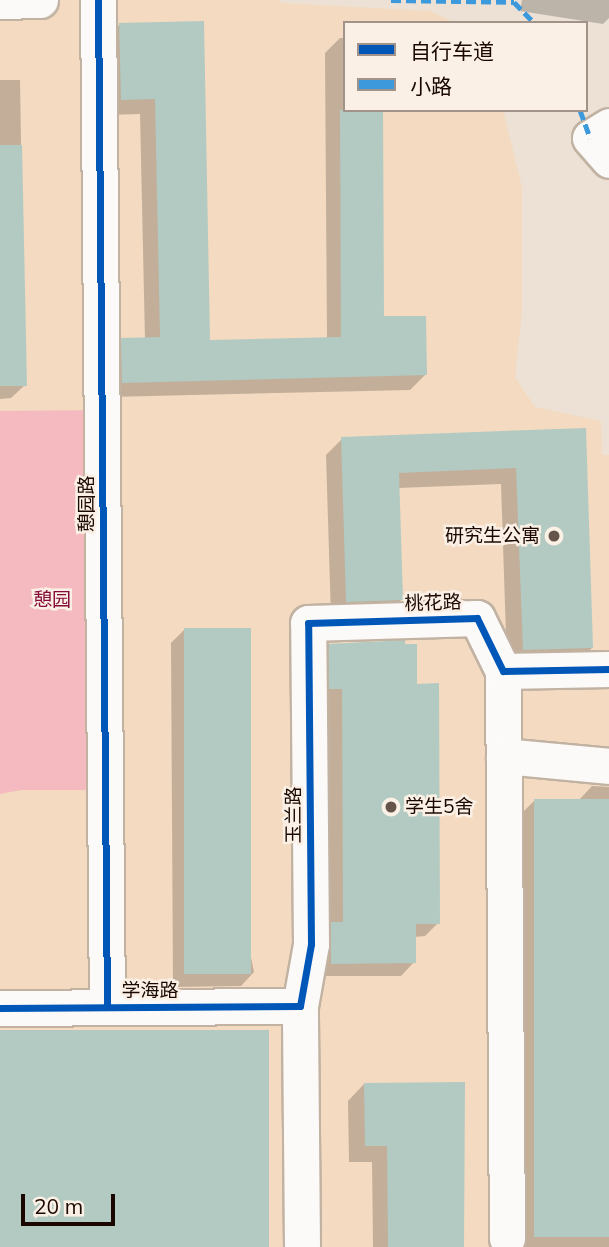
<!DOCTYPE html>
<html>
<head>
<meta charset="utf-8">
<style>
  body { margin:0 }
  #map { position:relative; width:609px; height:1247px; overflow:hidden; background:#ece1d4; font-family:Mulish,"Noto Sans SC",sans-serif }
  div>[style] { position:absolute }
  .built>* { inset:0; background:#f3dac0 }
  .green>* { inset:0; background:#f5babf }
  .shadow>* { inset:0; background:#0003 }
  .building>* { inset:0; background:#b2cac2; transform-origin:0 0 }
  .roads { filter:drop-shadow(2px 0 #c1b2a2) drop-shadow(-2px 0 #c1b2a2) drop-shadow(0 2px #c1b2a2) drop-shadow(0 -2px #c1b2a2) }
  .minor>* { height:35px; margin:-17.5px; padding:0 17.5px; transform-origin:17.5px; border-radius:17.5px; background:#fcfaf9 }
  .quiet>* { height:5px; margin-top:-2.5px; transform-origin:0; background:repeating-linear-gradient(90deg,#3b99dc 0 10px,transparent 0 15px) }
  .cycleway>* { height:7px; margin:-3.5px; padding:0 3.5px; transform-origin:3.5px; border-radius:3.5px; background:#0057b8 }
  .dots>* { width:19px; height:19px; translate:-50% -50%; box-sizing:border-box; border:4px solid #fbf0e5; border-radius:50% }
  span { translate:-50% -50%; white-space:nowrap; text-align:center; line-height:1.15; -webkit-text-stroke:5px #fbf0e5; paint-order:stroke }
  .street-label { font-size:19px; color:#1a0800 }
  .poi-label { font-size:19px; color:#1a0800 }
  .right { translate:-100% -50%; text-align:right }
  .left { translate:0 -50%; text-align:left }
  .park-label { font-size:19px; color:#850b39 }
  .legend { position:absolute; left:343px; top:21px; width:245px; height:91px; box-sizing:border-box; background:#fbf0e5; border:2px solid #a19389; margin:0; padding:9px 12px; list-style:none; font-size:21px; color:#1a0800 }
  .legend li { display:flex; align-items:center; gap:14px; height:35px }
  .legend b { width:35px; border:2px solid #a19389 }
  .scale { position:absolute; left:21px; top:1194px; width:94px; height:32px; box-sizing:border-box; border:4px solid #1a0800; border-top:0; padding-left:9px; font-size:21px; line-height:24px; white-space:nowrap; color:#1a0800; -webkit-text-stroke:5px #fbf0e5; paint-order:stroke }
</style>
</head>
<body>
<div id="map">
  <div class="built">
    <div style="clip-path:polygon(0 0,278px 0,281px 3px,430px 11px,456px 23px,345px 23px,345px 110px,503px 110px,522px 187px,522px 311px,515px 377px,535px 407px,601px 421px,602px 455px,609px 455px,609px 1247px,0 1247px)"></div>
  </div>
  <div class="green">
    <div style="clip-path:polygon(102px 410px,105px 790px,21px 790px,0 794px,0 411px)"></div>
  </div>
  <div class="shadow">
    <div style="clip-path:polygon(522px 0,609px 0,609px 18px,603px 24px,520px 11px)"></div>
    <div style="clip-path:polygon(203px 23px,208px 342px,327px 340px,325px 53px,340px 38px,345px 38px,345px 110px,408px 110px,381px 112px,382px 318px,425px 375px,410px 390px,108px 397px,107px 355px,122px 340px,145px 340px,140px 114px,106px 115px,105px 39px,120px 24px)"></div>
    <div style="clip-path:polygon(0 80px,20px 80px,25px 385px,11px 398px,0 399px)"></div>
    <div style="clip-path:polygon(584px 430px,592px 648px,575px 664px,507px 666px,501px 484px,398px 488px,402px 599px,385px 616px,331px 617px,326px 455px,342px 439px)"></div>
    <div style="clip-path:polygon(184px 630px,254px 972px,241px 986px,173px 987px,171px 643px)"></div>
    <div style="clip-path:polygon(329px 646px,415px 685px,438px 923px,425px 936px,414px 937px,414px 962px,401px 976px,318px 976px,318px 937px,330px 926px,329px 702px,316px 702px,316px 660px)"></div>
    <div style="clip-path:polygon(592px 786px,609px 787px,609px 1247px,520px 1247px,518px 817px,535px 800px,578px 801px)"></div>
    <div style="clip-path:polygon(364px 1084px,463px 1247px,373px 1247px,372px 1162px,349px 1162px,348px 1101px)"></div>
  </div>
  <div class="building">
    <div style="clip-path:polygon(204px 21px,210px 340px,341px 337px,340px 110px,383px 110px,384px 316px,426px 316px,427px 375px,122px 383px,121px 338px,160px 337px,155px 99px,121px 100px,119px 23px)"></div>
    <div style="clip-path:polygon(0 145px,22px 145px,27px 386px,0 386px)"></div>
    <div style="clip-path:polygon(586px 428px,593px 648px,523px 650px,516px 468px,399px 473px,403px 600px,346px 602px,341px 437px)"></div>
    <div style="left:184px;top:628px;width:67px;height:346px"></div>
    <div style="clip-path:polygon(405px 640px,405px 644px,417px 644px,417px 684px,439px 683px,440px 924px,416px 924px,416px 963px,331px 964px,331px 922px,343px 922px,342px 689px,329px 689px,328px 644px)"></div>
    <div style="left:534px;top:799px;width:75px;height:438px"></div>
    <div style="left:0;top:1030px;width:269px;height:217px"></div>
    <div style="clip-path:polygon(465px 1082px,464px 1247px,388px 1247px,387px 1146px,365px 1146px,364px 1083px)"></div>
  </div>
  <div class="roads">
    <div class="minor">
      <div style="left:98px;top:0;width:1007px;rotate:89.49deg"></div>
      <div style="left:0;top:1px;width:40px;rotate:-1.4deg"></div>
      <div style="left:609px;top:126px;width:22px;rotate:148deg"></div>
      <div style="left:590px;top:138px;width:29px;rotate:49deg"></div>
      <div style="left:503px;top:671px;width:567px;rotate:89.6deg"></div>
      <div style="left:504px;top:756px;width:105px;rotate:5.4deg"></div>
      <div style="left:0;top:1008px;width:300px;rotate:-0.4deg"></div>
      <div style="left:302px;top:1247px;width:241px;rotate:-90.5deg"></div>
      <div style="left:300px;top:1006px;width:63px;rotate:-79.9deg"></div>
      <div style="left:311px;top:944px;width:321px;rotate:-90.5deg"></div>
      <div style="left:308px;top:623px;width:169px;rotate:-1.7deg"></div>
      <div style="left:477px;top:618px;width:59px;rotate:63.9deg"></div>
      <div style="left:503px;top:671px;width:106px;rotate:-1.1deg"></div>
    </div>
  </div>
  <div class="quiet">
    <div style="left:391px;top:0;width:123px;rotate:0.9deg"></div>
    <div style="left:514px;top:2px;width:29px;rotate:46deg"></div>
    <div style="left:580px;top:110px;width:30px;rotate:70deg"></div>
  </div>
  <div class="cycleway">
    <div style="left:98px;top:0;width:1007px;rotate:89.49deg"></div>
    <div style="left:0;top:1008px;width:300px;rotate:-0.4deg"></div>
    <div style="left:300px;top:1006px;width:63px;rotate:-79.9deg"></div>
    <div style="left:311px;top:944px;width:321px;rotate:-90.5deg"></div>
    <div style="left:308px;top:623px;width:169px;rotate:-1.7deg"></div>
    <div style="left:477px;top:618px;width:59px;rotate:63.9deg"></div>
    <div style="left:503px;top:671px;width:106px;rotate:-1.1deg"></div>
  </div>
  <div class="dots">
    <div style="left:554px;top:536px;background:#64544a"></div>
    <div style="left:391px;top:807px;background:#64544a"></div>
  </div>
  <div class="street-label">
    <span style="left:87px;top:504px;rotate:-90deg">憩园路</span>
    <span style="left:433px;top:603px;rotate:-2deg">桃花路</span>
    <span style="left:294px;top:815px;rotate:-90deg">玉兰路</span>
    <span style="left:150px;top:991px">学海路</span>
  </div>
  <div class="poi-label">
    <span class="right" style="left:540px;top:536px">研究生公寓</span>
    <span class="left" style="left:405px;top:807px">学生5舍</span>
  </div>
  <div class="park-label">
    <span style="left:52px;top:600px">憩园</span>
  </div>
  <ul class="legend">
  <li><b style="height:9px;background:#0057b8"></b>自行车道</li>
  <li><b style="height:9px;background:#3b99dc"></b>小路</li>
  </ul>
  <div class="scale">20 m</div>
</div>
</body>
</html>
